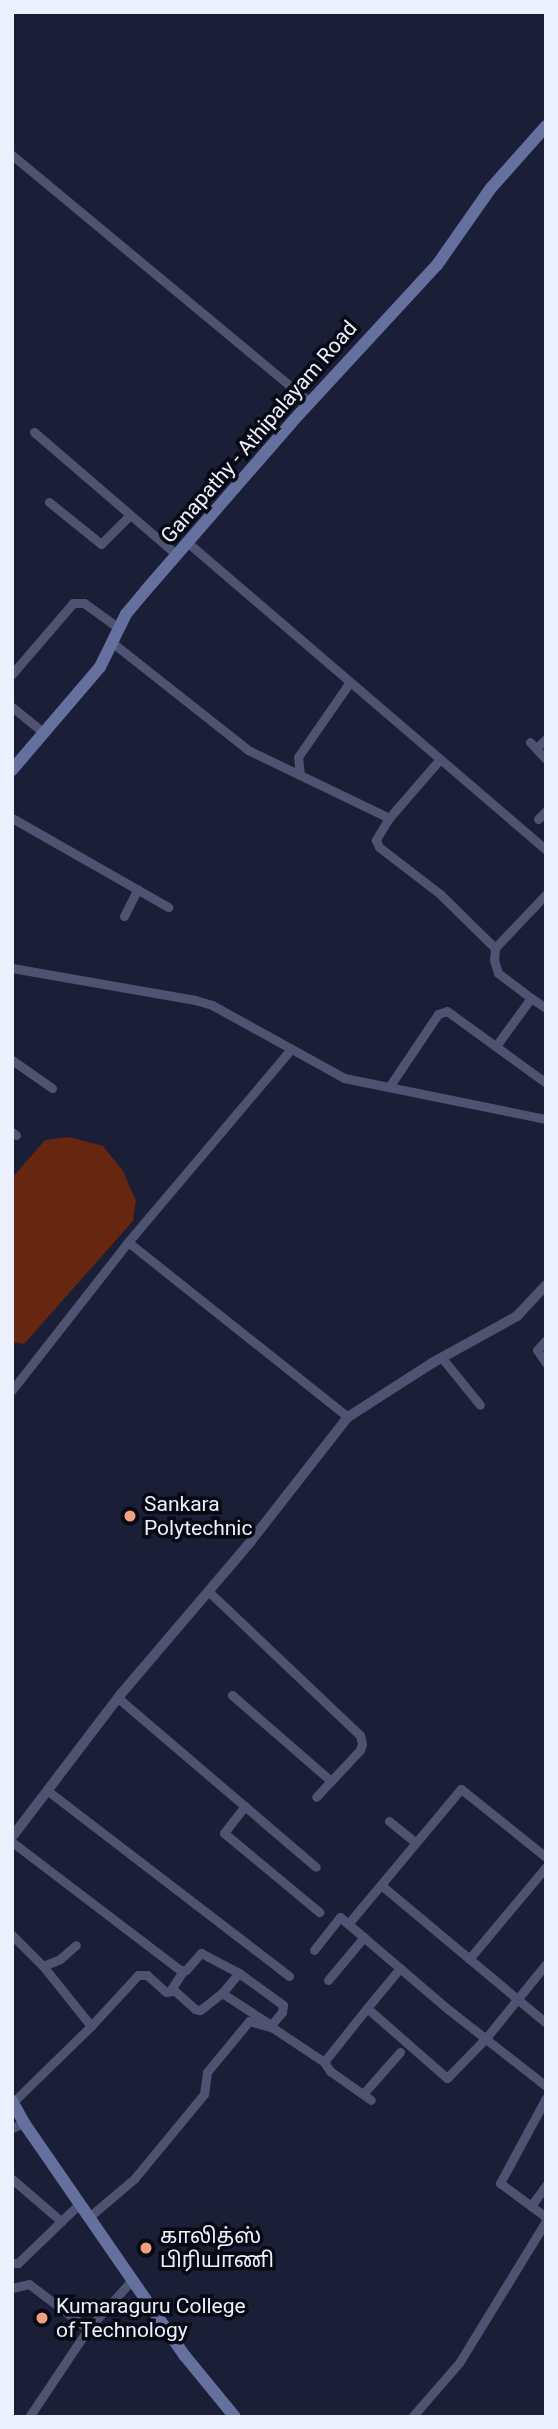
<!DOCTYPE html>
<html>
<head>
<meta charset="utf-8">
<style>
  body { margin:0 }
  #map { position:relative; width:558px; height:2429px; overflow:hidden; background:#1a1e36; font-family:Roboto,"Noto Sans Tamil",sans-serif }
  div>[style] { position:absolute }
  .green>* { inset:0; background:#672610 }
  .minor>* { height:9px; margin:-4.5px; padding:0 4.5px; transform-origin:4.5px; border-radius:4.5px; background:#4d5371 }
  .tertiary>* { height:10px; margin:-5px; padding:0 5px; transform-origin:5px; border-radius:5px; background:#4d5371 }
  .secondary>* { height:12px; margin:-6px; padding:0 6px; transform-origin:6px; border-radius:6px; background:#66709f }
  .dots>* { width:19px; height:19px; translate:-50% -50%; box-sizing:border-box; border:4px solid #070913; border-radius:50% }
  span { translate:-50% -50%; white-space:nowrap; text-align:center; line-height:1.15; -webkit-text-stroke:7px #070913; paint-order:stroke }
  .street-label { font-size:21px; color:#edf0fe }
  .poi-label { font-size:21px; color:#edf0fe }
  .left { translate:0 -50%; text-align:left }
  .frame { position:absolute; inset:0; border:14px solid #edf0fe; pointer-events:none }
</style>
</head>
<body>
<div id="map">
  <div class="green">
    <div style="clip-path:polygon(69px 1137px,103px 1146px,123px 1171px,136px 1201px,133px 1221px,24px 1344px,12px 1342px,12px 1178px,45px 1140px)"></div>
  </div>
  <div class="minor">
    <div style="left:12px;top:155px;width:387px;rotate:39.7deg"></div>
    <div style="left:34px;top:432px;width:187px;rotate:40.7deg"></div>
    <div style="left:49px;top:502px;width:67px;rotate:38.9deg"></div>
    <div style="left:101px;top:544px;width:41px;rotate:-45deg"></div>
    <div style="left:187px;top:542px;width:473px;rotate:40.6deg"></div>
    <div style="left:114px;top:644px;width:171px;rotate:38.3deg"></div>
    <div style="left:248px;top:750px;width:157px;rotate:25.7deg"></div>
    <div style="left:12px;top:674px;width:94px;rotate:-49.3deg"></div>
    <div style="left:73px;top:603px;width:11px"></div>
    <div style="left:84px;top:603px;width:44px;rotate:35.8deg"></div>
    <div style="left:12px;top:707px;width:41px;rotate:39.1deg"></div>
    <div style="left:530px;top:742px;width:23px;rotate:47deg"></div>
    <div style="left:536px;top:748px;width:13px;rotate:-42deg"></div>
    <div style="left:440px;top:759px;width:78px;rotate:130.8deg"></div>
    <div style="left:389px;top:818px;width:26px;rotate:121deg"></div>
    <div style="left:376px;top:840px;width:8px;rotate:67deg"></div>
    <div style="left:379px;top:847px;width:77px;rotate:37.6deg"></div>
    <div style="left:440px;top:894px;width:77px;rotate:44.5deg"></div>
    <div style="left:300px;top:775px;width:18px;rotate:-96deg"></div>
    <div style="left:298px;top:757px;width:91px;rotate:-55.3deg"></div>
    <div style="left:12px;top:818px;width:180px;rotate:29.7deg"></div>
    <div style="left:538px;top:819px;width:11px;rotate:-45deg"></div>
    <div style="left:124px;top:916px;width:30px;rotate:-63deg"></div>
    <div style="left:12px;top:968px;width:186px;rotate:9.9deg"></div>
    <div style="left:195px;top:1000px;width:18px;rotate:16deg"></div>
    <div style="left:212px;top:1005px;width:151px;rotate:28.9deg"></div>
    <div style="left:344px;top:1078px;width:206px;rotate:11.5deg"></div>
    <div style="left:531px;top:998px;width:41px;rotate:-142.9deg"></div>
    <div style="left:498px;top:973px;width:14px;rotate:-107deg"></div>
    <div style="left:494px;top:960px;width:12px;rotate:-85deg"></div>
    <div style="left:495px;top:948px;width:74px;rotate:-46.6deg"></div>
    <div style="left:496px;top:1046px;width:59px;rotate:-53.9deg"></div>
    <div style="left:531px;top:998px;width:18px;rotate:34deg"></div>
    <div style="left:12px;top:1060px;width:49px;rotate:35deg"></div>
    <div style="left:389px;top:1087px;width:88px;rotate:-56.1deg"></div>
    <div style="left:438px;top:1014px;width:9px;rotate:-18deg"></div>
    <div style="left:447px;top:1011px;width:122px;rotate:36deg"></div>
    <div style="left:12px;top:1132px;width:5px;rotate:37deg"></div>
    <div style="left:128px;top:1242px;width:253px;rotate:-49.8deg"></div>
    <div style="left:546px;top:1340px;width:13px;rotate:132deg"></div>
    <div style="left:537px;top:1350px;width:16px;rotate:55deg"></div>
    <div style="left:442px;top:1358px;width:60px;rotate:51deg"></div>
    <div style="left:12px;top:1390px;width:188px;rotate:-51.9deg"></div>
    <div style="left:128px;top:1242px;width:281px;rotate:38.5deg"></div>
    <div style="left:208px;top:1591px;width:209px;rotate:43.5deg"></div>
    <div style="left:360px;top:1735px;width:9px;rotate:77deg"></div>
    <div style="left:362px;top:1744px;width:6px;rotate:108deg"></div>
    <div style="left:360px;top:1750px;width:64px;rotate:133.1deg"></div>
    <div style="left:232px;top:1695px;width:131px;rotate:41deg"></div>
    <div style="left:118px;top:1698px;width:260px;rotate:40.5deg"></div>
    <div style="left:48px;top:1791px;width:304px;rotate:37.5deg"></div>
    <div style="left:245px;top:1806px;width:34px;rotate:128deg"></div>
    <div style="left:224px;top:1833px;width:124px;rotate:39.7deg"></div>
    <div style="left:389px;top:1821px;width:33px;rotate:39deg"></div>
    <div style="left:12px;top:1842px;width:211px;rotate:37.3deg"></div>
    <div style="left:180px;top:1970px;width:6px"></div>
    <div style="left:186px;top:1970px;width:23px;rotate:-49deg"></div>
    <div style="left:201px;top:1953px;width:43px;rotate:27.8deg"></div>
    <div style="left:239px;top:1973px;width:54px;rotate:36deg"></div>
    <div style="left:283px;top:2005px;width:7px;rotate:98deg"></div>
    <div style="left:282px;top:2012px;width:17px;rotate:130deg"></div>
    <div style="left:271px;top:2025px;width:59px;rotate:-146.9deg"></div>
    <div style="left:222px;top:1993px;width:28px;rotate:142deg"></div>
    <div style="left:200px;top:2010px;width:5px;rotate:-169deg"></div>
    <div style="left:195px;top:2009px;width:31px;rotate:-138deg"></div>
    <div style="left:172px;top:1988px;width:20px;rotate:-57deg"></div>
    <div style="left:381px;top:1885px;width:215px;rotate:39.9deg"></div>
    <div style="left:348px;top:1924px;width:176px;rotate:-50.1deg"></div>
    <div style="left:461px;top:1789px;width:109px;rotate:38.7deg"></div>
    <div style="left:12px;top:1935px;width:44px;rotate:45deg"></div>
    <div style="left:43px;top:1966px;width:77px;rotate:51.3deg"></div>
    <div style="left:91px;top:2026px;width:109px;rotate:135.7deg"></div>
    <div style="left:314px;top:1950px;width:42px;rotate:-51.8deg"></div>
    <div style="left:340px;top:1917px;width:143px;rotate:40.5deg"></div>
    <div style="left:449px;top:2010px;width:123px;rotate:38.1deg"></div>
    <div style="left:469px;top:1959px;width:120px;rotate:-50.1deg"></div>
    <div style="left:43px;top:1966px;width:18px;rotate:-22deg"></div>
    <div style="left:60px;top:1959px;width:21px;rotate:-41deg"></div>
    <div style="left:400px;top:1968px;width:52px;rotate:129.5deg"></div>
    <div style="left:367px;top:2008px;width:106px;rotate:41.2deg"></div>
    <div style="left:447px;top:2078px;width:56px;rotate:-45.7deg"></div>
    <div style="left:486px;top:2038px;width:95px;rotate:-51deg"></div>
    <div style="left:328px;top:1980px;width:56px;rotate:-50.1deg"></div>
    <div style="left:222px;top:1993px;width:26px;rotate:-50deg"></div>
    <div style="left:91px;top:2026px;width:69px;rotate:-47.3deg"></div>
    <div style="left:138px;top:1975px;width:9px"></div>
    <div style="left:147px;top:1975px;width:25px;rotate:42deg"></div>
    <div style="left:166px;top:1992px;width:7px;rotate:-8deg"></div>
    <div style="left:324px;top:2062px;width:69px;rotate:-51.5deg"></div>
    <div style="left:363px;top:2094px;width:56px;rotate:-48.6deg"></div>
    <div style="left:546px;top:2098px;width:97px;rotate:118.4deg"></div>
    <div style="left:500px;top:2183px;width:57px;rotate:36.5deg"></div>
    <div style="left:12px;top:2128px;width:13px;rotate:-23deg"></div>
    <div style="left:12px;top:2179px;width:65px;rotate:40.6deg"></div>
    <div style="left:531px;top:2206px;width:26px;rotate:-54deg"></div>
    <div style="left:89px;top:2217px;width:59px;rotate:-40.2deg"></div>
    <div style="left:134px;top:2179px;width:110px;rotate:-50.5deg"></div>
    <div style="left:204px;top:2094px;width:22px;rotate:-82deg"></div>
    <div style="left:207px;top:2072px;width:66px;rotate:-50.5deg"></div>
    <div style="left:249px;top:2021px;width:25px;rotate:16deg"></div>
    <div style="left:273px;top:2028px;width:61px;rotate:33.7deg"></div>
    <div style="left:324px;top:2062px;width:11px;rotate:56deg"></div>
    <div style="left:330px;top:2071px;width:50px;rotate:35.3deg"></div>
    <div style="left:12px;top:2263px;width:6px"></div>
    <div style="left:18px;top:2263px;width:85px;rotate:-44deg"></div>
    <div style="left:12px;top:2288px;width:17px;rotate:-13deg"></div>
    <div style="left:29px;top:2284px;width:74px;rotate:37.3deg"></div>
    <div style="left:29px;top:2417px;width:106px;rotate:-56.2deg"></div>
    <div style="left:88px;top:2329px;width:66px;rotate:-48.1deg"></div>
    <div style="left:412px;top:2417px;width:72px;rotate:-49deg"></div>
    <div style="left:459px;top:2363px;width:167px;rotate:-58.5deg"></div>
  </div>
  <div class="tertiary">
    <div style="left:12px;top:1837px;width:180px;rotate:-52.7deg"></div>
    <div style="left:121px;top:1694px;width:201px;rotate:-49.6deg"></div>
    <div style="left:251px;top:1541px;width:157px;rotate:-52deg"></div>
    <div style="left:348px;top:1417px;width:100px;rotate:-32.7deg"></div>
    <div style="left:432px;top:1363px;width:97px;rotate:-28.9deg"></div>
    <div style="left:517px;top:1316px;width:42px;rotate:-46.9deg"></div>
  </div>
  <div class="secondary">
    <div style="left:12px;top:770px;width:135px;rotate:-49.5deg"></div>
    <div style="left:100px;top:667px;width:59px;rotate:-63.9deg"></div>
    <div style="left:126px;top:614px;width:31px;rotate:-50deg"></div>
    <div style="left:146px;top:590px;width:221px;rotate:-49deg"></div>
    <div style="left:291px;top:423px;width:215px;rotate:-47.3deg"></div>
    <div style="left:437px;top:265px;width:94px;rotate:-55deg"></div>
    <div style="left:491px;top:188px;width:83px;rotate:-48.4deg"></div>
    <div style="left:12px;top:2101px;width:25px;rotate:61deg"></div>
    <div style="left:24px;top:2123px;width:283px;rotate:55.4deg"></div>
    <div style="left:185px;top:2356px;width:79px;rotate:50.7deg"></div>
  </div>
  <div class="dots">
    <div style="left:130px;top:1516px;background:#f39f84"></div>
    <div style="left:146px;top:2248px;background:#f39f84"></div>
    <div style="left:42px;top:2318px;background:#f39f84"></div>
  </div>
  <div class="street-label">
    <span style="left:259px;top:432px;rotate:-49deg">Ganapathy - Athipalayam Road</span>
  </div>
  <div class="poi-label">
    <span class="left" style="left:144px;top:1516px">Sankara<br>Polytechnic</span>
    <span class="left" style="left:160px;top:2248px">காலித்ஸ்<br>பிரியாணி</span>
    <span class="left" style="left:56px;top:2318px">Kumaraguru College<br>of Technology</span>
  </div>
  <div class="frame"></div>
</div>
</body>
</html>
